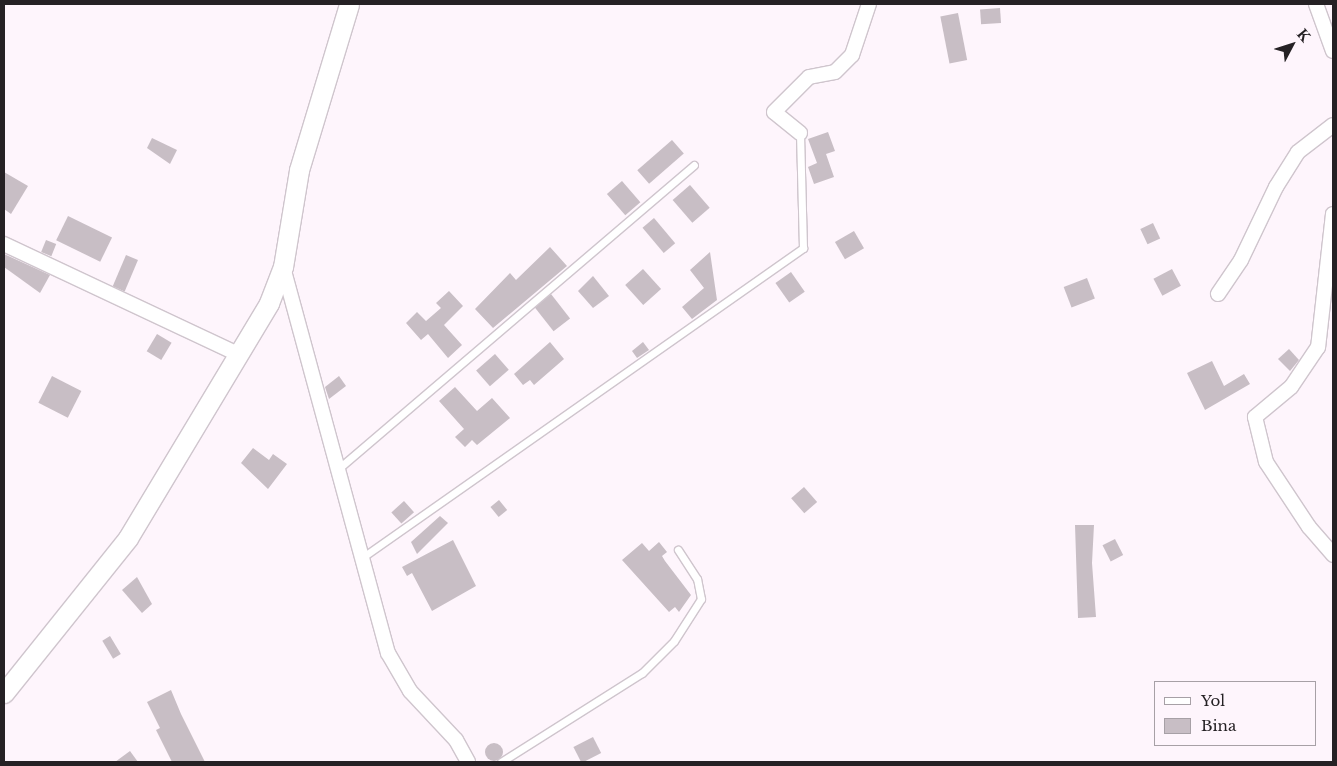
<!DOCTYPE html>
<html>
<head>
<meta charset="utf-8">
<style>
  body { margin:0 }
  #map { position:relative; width:1337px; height:766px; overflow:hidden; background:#fef5fc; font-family:"Libre Baskerville",serif }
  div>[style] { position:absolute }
  .building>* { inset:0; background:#c8bec5; transform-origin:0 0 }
  .round { border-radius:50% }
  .roads { filter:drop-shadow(1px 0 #cfc5cd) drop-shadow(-1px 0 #cfc5cd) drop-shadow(0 1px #cfc5cd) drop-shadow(0 -1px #cfc5cd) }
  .lane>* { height:7px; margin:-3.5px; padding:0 3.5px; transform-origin:3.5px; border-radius:3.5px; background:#fff }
  .street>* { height:14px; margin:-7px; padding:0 7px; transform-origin:7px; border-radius:7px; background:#fff }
  .secondary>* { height:19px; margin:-9.5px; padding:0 9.5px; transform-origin:9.5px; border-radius:9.5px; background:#fff }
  span { translate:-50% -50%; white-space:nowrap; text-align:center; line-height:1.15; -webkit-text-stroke:4px #fef5fc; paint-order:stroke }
  .frame { position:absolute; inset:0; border:5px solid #252124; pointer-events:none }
  .legend { position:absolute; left:1154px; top:681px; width:162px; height:65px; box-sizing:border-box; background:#fef5fc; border:1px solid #a7a0a6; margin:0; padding:6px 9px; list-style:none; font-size:15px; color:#252124 }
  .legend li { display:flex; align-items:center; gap:10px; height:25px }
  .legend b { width:25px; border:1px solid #a7a0a6 }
  .north { position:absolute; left:1267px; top:20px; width:50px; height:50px; -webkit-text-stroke:4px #fef5fc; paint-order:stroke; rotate:50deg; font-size:14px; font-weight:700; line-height:20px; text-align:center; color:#252124 }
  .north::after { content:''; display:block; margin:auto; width:18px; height:22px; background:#252124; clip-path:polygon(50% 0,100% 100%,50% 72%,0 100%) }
</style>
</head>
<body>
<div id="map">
  <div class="building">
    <div style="left:1000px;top:8px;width:15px;height:20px;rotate:86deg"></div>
    <div style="left:958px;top:13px;width:48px;height:18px;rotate:79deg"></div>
    <div style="clip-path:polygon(828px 132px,835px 151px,826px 154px,834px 177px,814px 184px,808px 167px,817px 163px,808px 139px)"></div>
    <div style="clip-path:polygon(152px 138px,177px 150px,170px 164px,147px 148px)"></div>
    <div style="left:672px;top:140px;width:18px;height:46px;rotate:49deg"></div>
    <div style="clip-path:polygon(4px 172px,28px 186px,11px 214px,4px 209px)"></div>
    <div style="left:622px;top:181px;width:28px;height:20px;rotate:49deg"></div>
    <div style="left:690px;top:185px;width:30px;height:23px;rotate:49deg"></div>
    <div style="left:68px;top:216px;width:49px;height:27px;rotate:26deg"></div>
    <div style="left:654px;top:218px;width:33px;height:15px;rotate:50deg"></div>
    <div style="left:1153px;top:223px;width:17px;height:14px;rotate:65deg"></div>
    <div style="left:854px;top:231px;width:20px;height:22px;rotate:60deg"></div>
    <div style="left:46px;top:240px;width:11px;height:13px;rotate:22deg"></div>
    <div style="clip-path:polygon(550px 247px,567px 266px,493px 328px,475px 309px,510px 273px,516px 280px)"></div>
    <div style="clip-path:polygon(710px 252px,717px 300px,692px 319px,682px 307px,704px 288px,690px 270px)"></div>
    <div style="clip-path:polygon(4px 254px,50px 275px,40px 293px,4px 267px)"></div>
    <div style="left:126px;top:255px;width:13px;height:34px;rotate:23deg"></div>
    <div style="left:643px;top:269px;width:27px;height:24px;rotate:48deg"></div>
    <div style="left:1172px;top:269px;width:19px;height:21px;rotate:62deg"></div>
    <div style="left:791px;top:272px;width:24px;height:19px;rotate:55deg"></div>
    <div style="clip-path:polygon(593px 276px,609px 296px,593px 308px,578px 291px)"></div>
    <div style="left:1087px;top:278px;width:22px;height:25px;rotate:69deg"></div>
    <div style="clip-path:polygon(449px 291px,463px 306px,444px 325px,462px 345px,448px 358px,428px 334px,421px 340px,406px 323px,417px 312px,426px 321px,441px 308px,436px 303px)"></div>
    <div style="left:551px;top:294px;width:31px;height:21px;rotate:52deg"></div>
    <div style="left:157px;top:334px;width:17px;height:20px;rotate:31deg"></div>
    <div style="clip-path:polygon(550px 342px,564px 359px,534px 385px,530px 380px,523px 385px,514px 374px)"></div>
    <div style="clip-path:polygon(643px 342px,649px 350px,637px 358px,632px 351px)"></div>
    <div style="clip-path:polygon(1289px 349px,1299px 360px,1290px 371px,1278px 359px)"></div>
    <div style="left:495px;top:354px;width:21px;height:25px;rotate:49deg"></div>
    <div style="clip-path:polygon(1212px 361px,1224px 386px,1244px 374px,1250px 384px,1205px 410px,1187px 373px)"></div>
    <div style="left:52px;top:376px;width:33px;height:30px;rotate:27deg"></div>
    <div style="clip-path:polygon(339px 376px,346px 386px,329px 399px,325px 387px)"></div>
    <div style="clip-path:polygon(455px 387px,477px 411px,492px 398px,510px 418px,477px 445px,472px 440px,465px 447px,455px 437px,464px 429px,439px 401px)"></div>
    <div style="clip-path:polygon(253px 448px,269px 460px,273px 454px,287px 464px,268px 489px,241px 463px)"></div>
    <div style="left:804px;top:487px;width:20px;height:17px;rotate:49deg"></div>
    <div style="left:499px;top:500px;width:13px;height:11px;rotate:51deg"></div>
    <div style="left:404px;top:501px;width:15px;height:17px;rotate:48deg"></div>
    <div style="clip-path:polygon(440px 516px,448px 523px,417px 554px,411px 542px)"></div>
    <div style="clip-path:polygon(1075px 525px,1094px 525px,1092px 563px,1096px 617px,1078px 618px)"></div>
    <div style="left:1115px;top:539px;width:18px;height:14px;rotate:63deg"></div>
    <div style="clip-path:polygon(453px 540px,476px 586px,432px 611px,412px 573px,407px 576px,402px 567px)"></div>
    <div style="clip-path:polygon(659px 542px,667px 552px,662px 556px,665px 561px,691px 595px,679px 612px,675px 607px,669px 612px,622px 560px,642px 543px,649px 551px)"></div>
    <div style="clip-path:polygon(137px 577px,152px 604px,142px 613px,122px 590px)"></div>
    <div style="left:110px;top:636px;width:21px;height:9px;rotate:59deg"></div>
    <div style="clip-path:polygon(171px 690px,181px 714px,205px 762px,172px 762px,156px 730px,160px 728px,147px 702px)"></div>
    <div style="left:593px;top:737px;width:18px;height:22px;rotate:63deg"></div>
    <div class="round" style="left:485px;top:743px;width:18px;height:18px"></div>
    <div style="clip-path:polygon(130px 751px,138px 762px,115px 762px)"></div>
  </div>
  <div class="roads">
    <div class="lane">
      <div style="left:338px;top:469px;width:468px;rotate:-40.5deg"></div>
      <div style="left:363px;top:557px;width:538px;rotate:-35.08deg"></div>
      <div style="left:803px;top:248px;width:115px;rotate:-91.5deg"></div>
      <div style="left:501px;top:762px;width:167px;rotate:-32.3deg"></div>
      <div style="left:642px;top:673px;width:45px;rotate:-45deg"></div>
      <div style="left:674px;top:641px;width:50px;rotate:-57.3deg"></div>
      <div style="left:701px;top:599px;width:20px;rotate:-101deg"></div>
      <div style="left:697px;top:579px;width:35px;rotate:-123deg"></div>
    </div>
    <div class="street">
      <div style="left:1316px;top:4px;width:50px;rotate:70.1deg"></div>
      <div style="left:800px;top:133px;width:33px;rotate:-141deg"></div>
      <div style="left:774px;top:112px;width:49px;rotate:-45deg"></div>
      <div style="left:809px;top:77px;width:26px;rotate:-11deg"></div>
      <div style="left:835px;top:72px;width:24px;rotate:-45deg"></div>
      <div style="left:852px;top:55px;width:54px;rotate:-71.6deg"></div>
      <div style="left:1333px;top:214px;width:134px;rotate:96.4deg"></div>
      <div style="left:1318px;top:347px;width:48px;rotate:124deg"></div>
      <div style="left:1291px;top:387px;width:47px;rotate:140.2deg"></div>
      <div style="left:1255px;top:417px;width:46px;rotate:76.3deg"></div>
      <div style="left:1266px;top:462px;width:78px;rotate:56.5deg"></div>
      <div style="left:1309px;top:527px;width:37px;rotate:49deg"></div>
      <div style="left:4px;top:244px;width:261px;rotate:25.2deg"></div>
      <div style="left:283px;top:267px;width:400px;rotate:74.8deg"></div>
      <div style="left:388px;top:653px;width:44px;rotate:59.9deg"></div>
      <div style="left:410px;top:691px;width:67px;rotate:46.8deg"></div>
      <div style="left:456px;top:740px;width:25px;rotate:61deg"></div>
      <div style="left:1218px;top:294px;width:41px;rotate:-55.9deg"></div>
      <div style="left:1241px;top:260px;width:81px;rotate:-64.4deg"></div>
      <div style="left:1276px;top:187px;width:41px;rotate:-57.8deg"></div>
      <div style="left:1298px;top:152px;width:44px;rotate:-37.6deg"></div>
    </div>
    <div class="secondary">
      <div style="left:4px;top:693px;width:198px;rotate:-51.3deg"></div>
      <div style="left:128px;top:538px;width:274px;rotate:-59deg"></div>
      <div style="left:269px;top:303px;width:39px;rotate:-69deg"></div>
      <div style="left:283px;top:267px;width:98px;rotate:-80.6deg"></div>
      <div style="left:299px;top:170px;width:173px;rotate:-73.2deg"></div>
    </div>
  </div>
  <div class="frame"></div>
  <ul class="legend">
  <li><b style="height:6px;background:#fff"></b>Yol</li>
  <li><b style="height:14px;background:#c8bec5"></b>Bina</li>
  </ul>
  <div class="north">K</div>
</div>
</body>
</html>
